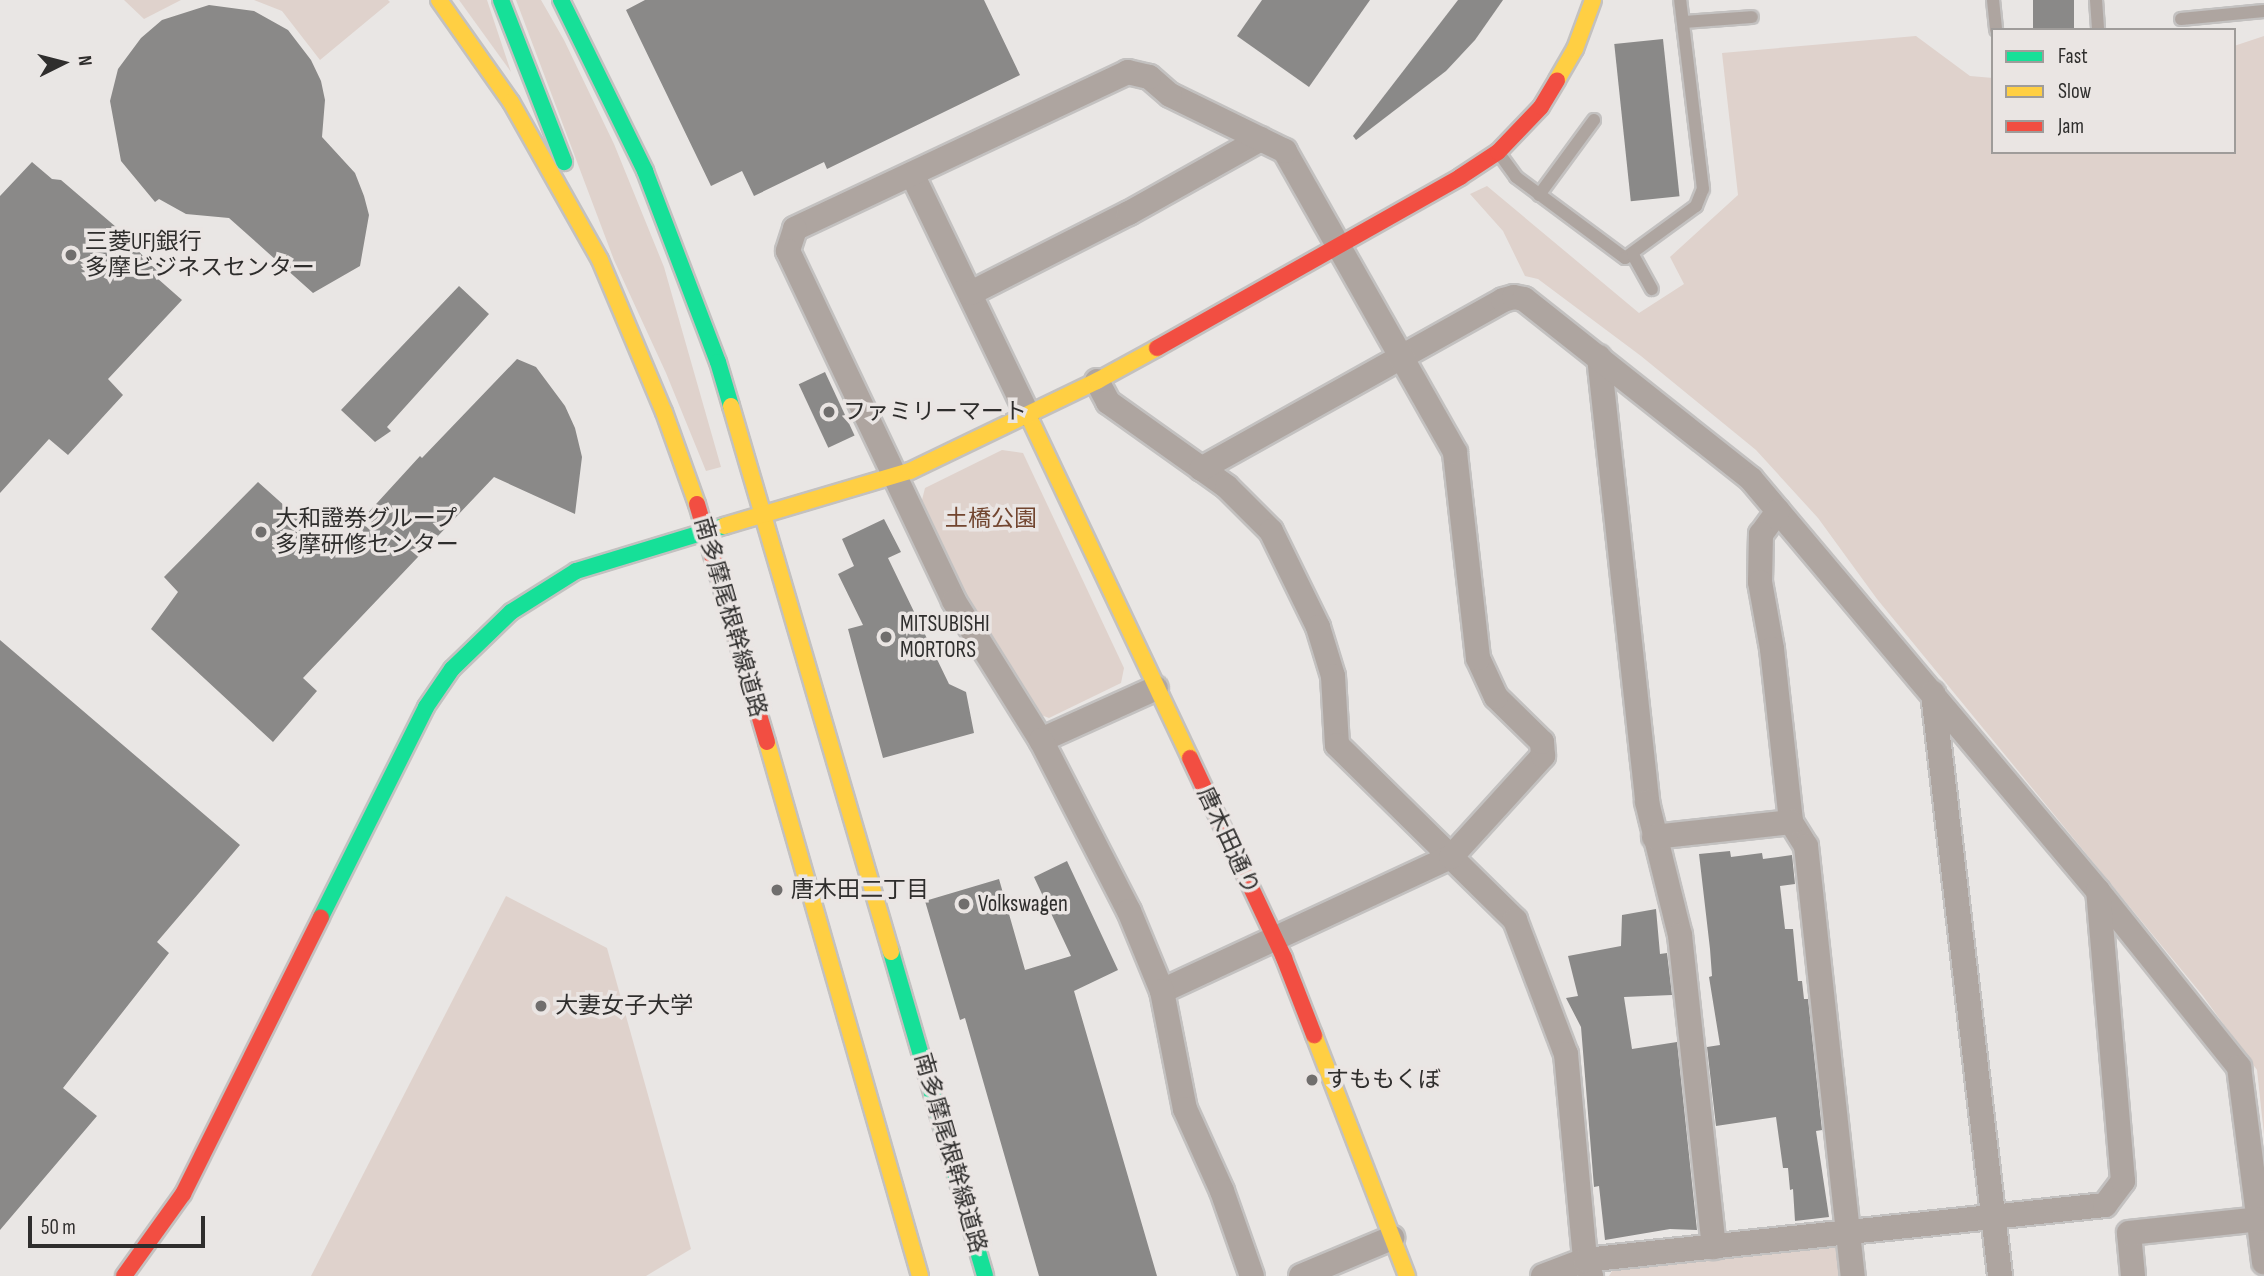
<!DOCTYPE html>
<html>
<head>
<meta charset="utf-8">
<style>
  body { margin:0 }
  #map { position:relative; width:2264px; height:1276px; overflow:hidden; background:#e9e6e4; font-family:"Sofia Sans Condensed","Noto Sans JP",sans-serif }
  div>[style] { position:absolute }
  .green>* { inset:0; background:#dfd2cc }
  .building>* { inset:0; background:#8a8988; transform-origin:0 0 }
  .roads { filter:drop-shadow(2px 0 #c3c1c0) drop-shadow(-2px 0 #c3c1c0) drop-shadow(0 2px #c3c1c0) drop-shadow(0 -2px #c3c1c0) }
  .lane>* { height:12px; margin:-6px; padding:0 6px; transform-origin:6px; border-radius:6px; background:#aea5a0 }
  .street>* { height:24px; margin:-12px; padding:0 12px; transform-origin:12px; border-radius:12px; background:#aea5a0 }
  .fast>* { height:16px; margin:-8px; padding:0 8px; transform-origin:8px; border-radius:8px; background:#16e098 }
  .slow>* { height:16px; margin:-8px; padding:0 8px; transform-origin:8px; border-radius:8px; background:#ffcf43 }
  .jam>* { height:16px; margin:-8px; padding:0 8px; transform-origin:8px; border-radius:8px; background:#f24e42 }
  .dots>* { width:19px; height:19px; translate:-50% -50%; box-sizing:border-box; border:4px solid #eae5e3; border-radius:50% }
  span { translate:-50% -50%; white-space:nowrap; text-align:center; line-height:1.15; -webkit-text-stroke:7px #eae5e3; paint-order:stroke }
  .poi-label { font-size:23px; color:#2f2e2d }
  .left { translate:0 -50%; text-align:left }
  .park-label { font-size:23px; color:#72452f }
  .street-label { font-size:23px; color:#2f2e2d }
  .legend { position:absolute; left:1991px; top:28px; width:245px; height:126px; box-sizing:border-box; background:#eae5e3; border:2px solid #9f9c9a; margin:0; padding:9px 12px; list-style:none; font-size:21px; color:#2f2e2d }
  .legend li { display:flex; align-items:center; gap:14px; height:35px }
  .legend b { width:35px; border:2px solid #9f9c9a }
  .north { position:absolute; left:28px; top:28px; width:70px; height:70px; -webkit-text-stroke:5px #eae5e3; paint-order:stroke; rotate:84deg; font-size:19px; font-weight:700; line-height:28px; text-align:center; color:#2f2e2d }
  .north::after { content:''; display:block; margin:auto; width:24px; height:32px; background:#2f2e2d; clip-path:polygon(50% 0,100% 100%,50% 72%,0 100%) }
  .scale { position:absolute; left:28px; top:1216px; width:177px; height:32px; box-sizing:border-box; border:4px solid #2f2e2d; border-top:0; padding-left:9px; font-size:21px; line-height:24px; white-space:nowrap; color:#2f2e2d; -webkit-text-stroke:5px #eae5e3; paint-order:stroke }
</style>
</head>
<body>
<div id="map">
  <div class="green">
    <div style="clip-path:polygon(124px 0,181px 0,144px 19px)"></div>
    <div style="clip-path:polygon(254px 0,388px 0,390px 2px,320px 60px,282px 11px)"></div>
    <div style="clip-path:polygon(459px 0,487px 0,511px 72px)"></div>
    <div style="clip-path:polygon(516px 0,541px 0,564px 40px,614px 144px,664px 267px,721px 467px,706px 471px,666px 373px,614px 260px)"></div>
    <div style="clip-path:polygon(1916px 36px,1970px 76px,1993px 78px,1993px 152px,2234px 152px,2234px 46px,2264px 36px,2264px 1135px,2257px 1070px,2203px 996px,1877px 599px,1818px 518px,1756px 450px,1641px 356px,1538px 279px,1525px 276px,1503px 231px,1470px 194px,1487px 186px,1639px 313px,1684px 284px,1670px 257px,1738px 195px,1722px 53px)"></div>
    <div style="clip-path:polygon(1002px 450px,1023px 453px,1124px 668px,1121px 683px,1049px 718px,1033px 712px,973px 612px,921px 504px,925px 488px)"></div>
    <div style="clip-path:polygon(506px 896px,607px 948px,691px 1249px,646px 1276px,311px 1276px)"></div>
    <div style="clip-path:polygon(1835px 1244px,1839px 1276px,1609px 1276px,1615px 1266px)"></div>
  </div>
  <div class="building">
    <div style="clip-path:polygon(645px 0,984px 0,1020px 75px,827px 169px,824px 162px,754px 196px,742px 171px,711px 186px,626px 10px)"></div>
    <div style="clip-path:polygon(1262px 0,1370px 0,1309px 87px,1237px 36px)"></div>
    <div style="clip-path:polygon(1458px 0,1503px 0,1475px 40px,1446px 71px,1356px 140px,1353px 136px)"></div>
    <div style="left:2033px;top:0;width:41px;height:30px"></div>
    <div style="clip-path:polygon(209px 5px,254px 11px,288px 30px,311px 60px,321px 81px,325px 100px,322px 137px,355px 173px,364px 196px,369px 215px,360px 266px,313px 293px,229px 218px,186px 214px,159px 199px,155px 202px,121px 161px,110px 101px,118px 69px,141px 38px,162px 20px)"></div>
    <div style="left:1663px;top:39px;width:158px;height:49px;rotate:84deg"></div>
    <div style="clip-path:polygon(32px 162px,52px 179px,61px 180px,116px 227px,159px 273px,157px 278px,182px 300px,108px 379px,123px 395px,68px 455px,49px 439px,0 493px,0 196px)"></div>
    <div style="clip-path:polygon(459px 286px,489px 314px,387px 427px,391px 431px,375px 442px,341px 410px)"></div>
    <div style="clip-path:polygon(517px 359px,536px 367px,565px 406px,575px 428px,582px 457px,575px 514px,494px 477px,303px 678px,317px 691px,273px 742px,151px 629px,178px 592px,164px 577px,258px 482px,334px 550px,420px 456px,422px 458px)"></div>
    <div style="left:825px;top:372px;width:70px;height:29px;rotate:65deg"></div>
    <div style="clip-path:polygon(884px 519px,901px 552px,888px 558px,949px 684px,966px 692px,974px 733px,883px 758px,848px 629px,863px 625px,838px 574px,854px 566px,842px 539px)"></div>
    <div style="clip-path:polygon(0 640px,240px 845px,157px 942px,169px 953px,63px 1088px,97px 1116px,0 1230px)"></div>
    <div style="clip-path:polygon(1730px 851px,1731px 857px,1762px 853px,1763px 859px,1792px 855px,1795px 884px,1780px 886px,1785px 929px,1793px 929px,1798px 981px,1802px 981px,1804px 999px,1808px 999px,1822px 1130px,1816px 1131px,1829px 1217px,1795px 1221px,1793px 1189px,1790px 1190px,1788px 1168px,1783px 1168px,1776px 1117px,1716px 1126px,1707px 1047px,1720px 1045px,1709px 977px,1712px 976px,1710px 949px,1699px 854px)"></div>
    <div style="clip-path:polygon(1067px 861px,1118px 970px,1074px 991px,1157px 1276px,1039px 1276px,965px 1018px,960px 1020px,925px 901px,999px 879px,1025px 970px,1071px 956px,1034px 877px)"></div>
    <div style="clip-path:polygon(1656px 909px,1660px 954px,1667px 953px,1672px 995px,1624px 997px,1632px 1049px,1677px 1042px,1697px 1230px,1670px 1229px,1605px 1240px,1599px 1186px,1594px 1187px,1581px 1027px,1566px 998px,1578px 996px,1568px 956px,1621px 946px,1622px 915px)"></div>
  </div>
  <div class="roads">
    <div class="lane">
      <div style="left:1993px;top:0;width:30px;rotate:84deg"></div>
      <div style="left:2096px;top:0;width:30px;rotate:86deg"></div>
      <div style="left:2181px;top:19px;width:83px;rotate:-5.5deg"></div>
      <div style="left:1683px;top:22px;width:69px;rotate:-4.1deg"></div>
      <div style="left:1498px;top:152px;width:31px;rotate:54deg"></div>
      <div style="left:1516px;top:177px;width:136px;rotate:36.6deg"></div>
      <div style="left:1625px;top:258px;width:88px;rotate:-36.2deg"></div>
      <div style="left:1696px;top:206px;width:18px;rotate:-68deg"></div>
      <div style="left:1703px;top:189px;width:190px;rotate:-96.9deg"></div>
      <div style="left:1539px;top:195px;width:93px;rotate:-53.7deg"></div>
      <div style="left:1633px;top:255px;width:39px;rotate:61deg"></div>
    </div>
    <div class="street">
      <div style="left:912px;top:174px;width:267px;rotate:64.3deg"></div>
      <div style="left:971px;top:293px;width:177px;rotate:-26.9deg"></div>
      <div style="left:1129px;top:213px;width:151px;rotate:-29.3deg"></div>
      <div style="left:1599px;top:357px;width:448px;rotate:83.8deg"></div>
      <div style="left:1647px;top:802px;width:137px;rotate:76.1deg"></div>
      <div style="left:1680px;top:935px;width:314px;rotate:83.8deg"></div>
      <div style="left:1097px;top:381px;width:24px;rotate:62deg"></div>
      <div style="left:1108px;top:402px;width:146px;rotate:35.5deg"></div>
      <div style="left:1227px;top:487px;width:62px;rotate:45deg"></div>
      <div style="left:1271px;top:531px;width:107px;rotate:63.9deg"></div>
      <div style="left:1318px;top:627px;width:51px;rotate:73deg"></div>
      <div style="left:1333px;top:676px;width:69px;rotate:86.7deg"></div>
      <div style="left:1337px;top:745px;width:250px;rotate:44.5deg"></div>
      <div style="left:1515px;top:920px;width:143px;rotate:69.2deg"></div>
      <div style="left:1566px;top:1054px;width:207px;rotate:84.7deg"></div>
      <div style="left:1585px;top:1260px;width:17px;rotate:69deg"></div>
      <div style="left:1201px;top:469px;width:346px;rotate:-29.2deg"></div>
      <div style="left:1503px;top:300px;width:11px;rotate:-15deg"></div>
      <div style="left:1514px;top:297px;width:10px;rotate:11deg"></div>
      <div style="left:1524px;top:299px;width:290px;rotate:38.4deg"></div>
      <div style="left:1751px;top:479px;width:539px;rotate:49.89deg"></div>
      <div style="left:2098px;top:891px;width:226px;rotate:51.3deg"></div>
      <div style="left:2239px;top:1067px;width:197px;rotate:82.7deg"></div>
      <div style="left:1778px;top:511px;width:29px;rotate:126deg"></div>
      <div style="left:1761px;top:534px;width:48px;rotate:91.2deg"></div>
      <div style="left:1760px;top:582px;width:68px;rotate:79.8deg"></div>
      <div style="left:1772px;top:649px;width:174px;rotate:83.7deg"></div>
      <div style="left:1791px;top:822px;width:28px;rotate:58deg"></div>
      <div style="left:1806px;top:846px;width:433px;rotate:83.8deg"></div>
      <div style="left:1933px;top:693px;width:587px;rotate:83.44deg"></div>
      <div style="left:1041px;top:740px;width:126px;rotate:-24.3deg"></div>
      <div style="left:1654px;top:837px;width:138px;rotate:-6.2deg"></div>
      <div style="left:1162px;top:991px;width:319px;rotate:-24.9deg"></div>
      <div style="left:1451px;top:857px;width:137px;rotate:-47.7deg"></div>
      <div style="left:1543px;top:756px;width:14px;rotate:-94deg"></div>
      <div style="left:1542px;top:742px;width:64px;rotate:-135.6deg"></div>
      <div style="left:1496px;top:697px;width:43px;rotate:-114.8deg"></div>
      <div style="left:1478px;top:658px;width:207px;rotate:-96.4deg"></div>
      <div style="left:1455px;top:452px;width:346px;rotate:-119.5deg"></div>
      <div style="left:1285px;top:151px;width:128px;rotate:-154deg"></div>
      <div style="left:1170px;top:95px;width:28px;rotate:-139deg"></div>
      <div style="left:1149px;top:77px;width:22px;rotate:-167deg"></div>
      <div style="left:1128px;top:72px;width:368px;rotate:154.8deg"></div>
      <div style="left:795px;top:229px;width:23px;rotate:108deg"></div>
      <div style="left:788px;top:251px;width:387px;rotate:64.6deg"></div>
      <div style="left:954px;top:601px;width:164px;rotate:58deg"></div>
      <div style="left:1041px;top:740px;width:192px;rotate:62.8deg"></div>
      <div style="left:1129px;top:911px;width:87px;rotate:67.6deg"></div>
      <div style="left:1162px;top:991px;width:120px;rotate:79deg"></div>
      <div style="left:1185px;top:1109px;width:90px;rotate:65.7deg"></div>
      <div style="left:1222px;top:1191px;width:90px;rotate:70.6deg"></div>
      <div style="left:1301px;top:1276px;width:99px;rotate:-22.7deg"></div>
      <div style="left:1543px;top:1276px;width:45px;rotate:-20.9deg"></div>
      <div style="left:1585px;top:1260px;width:523px;rotate:-6.04deg"></div>
      <div style="left:2105px;top:1205px;width:30px;rotate:-53deg"></div>
      <div style="left:2123px;top:1181px;width:291px;rotate:-94.9deg"></div>
      <div style="left:2133px;top:1276px;width:43px;rotate:-95.3deg"></div>
      <div style="left:2129px;top:1233px;width:132px;rotate:-6.1deg"></div>
    </div>
    <div class="fast">
      <div style="left:501px;top:0;width:174px;rotate:68.7deg"></div>
      <div style="left:561px;top:0;width:191px;rotate:63.8deg"></div>
      <div style="left:645px;top:171px;width:204px;rotate:69.1deg"></div>
      <div style="left:718px;top:362px;width:46px;rotate:73.5deg"></div>
      <div style="left:321px;top:917px;width:235px;rotate:-63.4deg"></div>
      <div style="left:426px;top:707px;width:46px;rotate:-55.6deg"></div>
      <div style="left:452px;top:669px;width:82px;rotate:-44deg"></div>
      <div style="left:511px;top:612px;width:77px;rotate:-32.2deg"></div>
      <div style="left:576px;top:571px;width:155px;rotate:-16.9deg"></div>
      <div style="left:891px;top:952px;width:337px;rotate:73.8deg"></div>
    </div>
    <div class="slow">
      <div style="left:439px;top:0;width:125px;rotate:54.8deg"></div>
      <div style="left:511px;top:102px;width:181px;rotate:60.6deg"></div>
      <div style="left:600px;top:260px;width:165px;rotate:67.2deg"></div>
      <div style="left:664px;top:412px;width:98px;rotate:70.3deg"></div>
      <div style="left:1557px;top:80px;width:36px;rotate:-60deg"></div>
      <div style="left:1575px;top:49px;width:52px;rotate:-69.8deg"></div>
      <div style="left:731px;top:406px;width:569px;rotate:73.67deg"></div>
      <div style="left:1028px;top:415px;width:379px;rotate:64.7deg"></div>
      <div style="left:724px;top:526px;width:194px;rotate:-16.5deg"></div>
      <div style="left:910px;top:471px;width:208px;rotate:-25.7deg"></div>
      <div style="left:1097px;top:381px;width:68px;rotate:-28.8deg"></div>
      <div style="left:767px;top:742px;width:555px;rotate:74.01deg"></div>
      <div style="left:1314px;top:1035px;width:258px;rotate:68.9deg"></div>
    </div>
    <div class="jam">
      <div style="left:1157px;top:348px;width:348px;rotate:-29.4deg"></div>
      <div style="left:1460px;top:177px;width:45px;rotate:-33.3deg"></div>
      <div style="left:1498px;top:152px;width:62px;rotate:-46.3deg"></div>
      <div style="left:1541px;top:107px;width:31px;rotate:-59deg"></div>
      <div style="left:697px;top:504px;width:248px;rotate:73.6deg"></div>
      <div style="left:1190px;top:758px;width:221px;rotate:64.8deg"></div>
      <div style="left:1284px;top:958px;width:83px;rotate:68.7deg"></div>
      <div style="left:124px;top:1276px;width:101px;rotate:-54.3deg"></div>
      <div style="left:183px;top:1194px;width:309px;rotate:-63.5deg"></div>
    </div>
  </div>
  <div class="dots">
    <div style="left:71px;top:255px;background:#706e6d"></div>
    <div style="left:829px;top:412px;background:#706e6d"></div>
    <div style="left:261px;top:532px;background:#706e6d"></div>
    <div style="left:886px;top:637px;background:#706e6d"></div>
    <div style="left:777px;top:890px;background:#706e6d"></div>
    <div style="left:964px;top:904px;background:#706e6d"></div>
    <div style="left:541px;top:1006px;background:#706e6d"></div>
    <div style="left:1312px;top:1080px;background:#706e6d"></div>
  </div>
  <div class="poi-label">
    <span class="left" style="left:85px;top:255px">三菱UFJ銀行<br>多摩ビジネスセンター</span>
    <span class="left" style="left:843px;top:412px">ファミリーマート</span>
    <span class="left" style="left:275px;top:532px">大和證券グループ<br>多摩研修センター</span>
    <span class="left" style="left:900px;top:637px">MITSUBISHI<br>MORTORS</span>
    <span class="left" style="left:791px;top:890px">唐木田二丁目</span>
    <span class="left" style="left:978px;top:904px">Volkswagen</span>
    <span class="left" style="left:555px;top:1006px">大妻女子大学</span>
    <span class="left" style="left:1326px;top:1080px">すももくぼ</span>
  </div>
  <div class="park-label">
    <span style="left:991px;top:519px">土橋公園</span>
  </div>
  <div class="street-label">
    <span style="left:730px;top:617px;rotate:74deg">南多摩尾根幹線道路</span>
    <span style="left:1228px;top:841px;rotate:65deg">唐木田通り</span>
    <span style="left:950px;top:1153px;rotate:74deg">南多摩尾根幹線道路</span>
  </div>
  <ul class="legend">
  <li><b style="height:9px;background:#16e098"></b>Fast</li>
  <li><b style="height:9px;background:#ffcf43"></b>Slow</li>
  <li><b style="height:9px;background:#f24e42"></b>Jam</li>
  </ul>
  <div class="north">N</div>
  <div class="scale">50 m</div>
</div>
</body>
</html>
